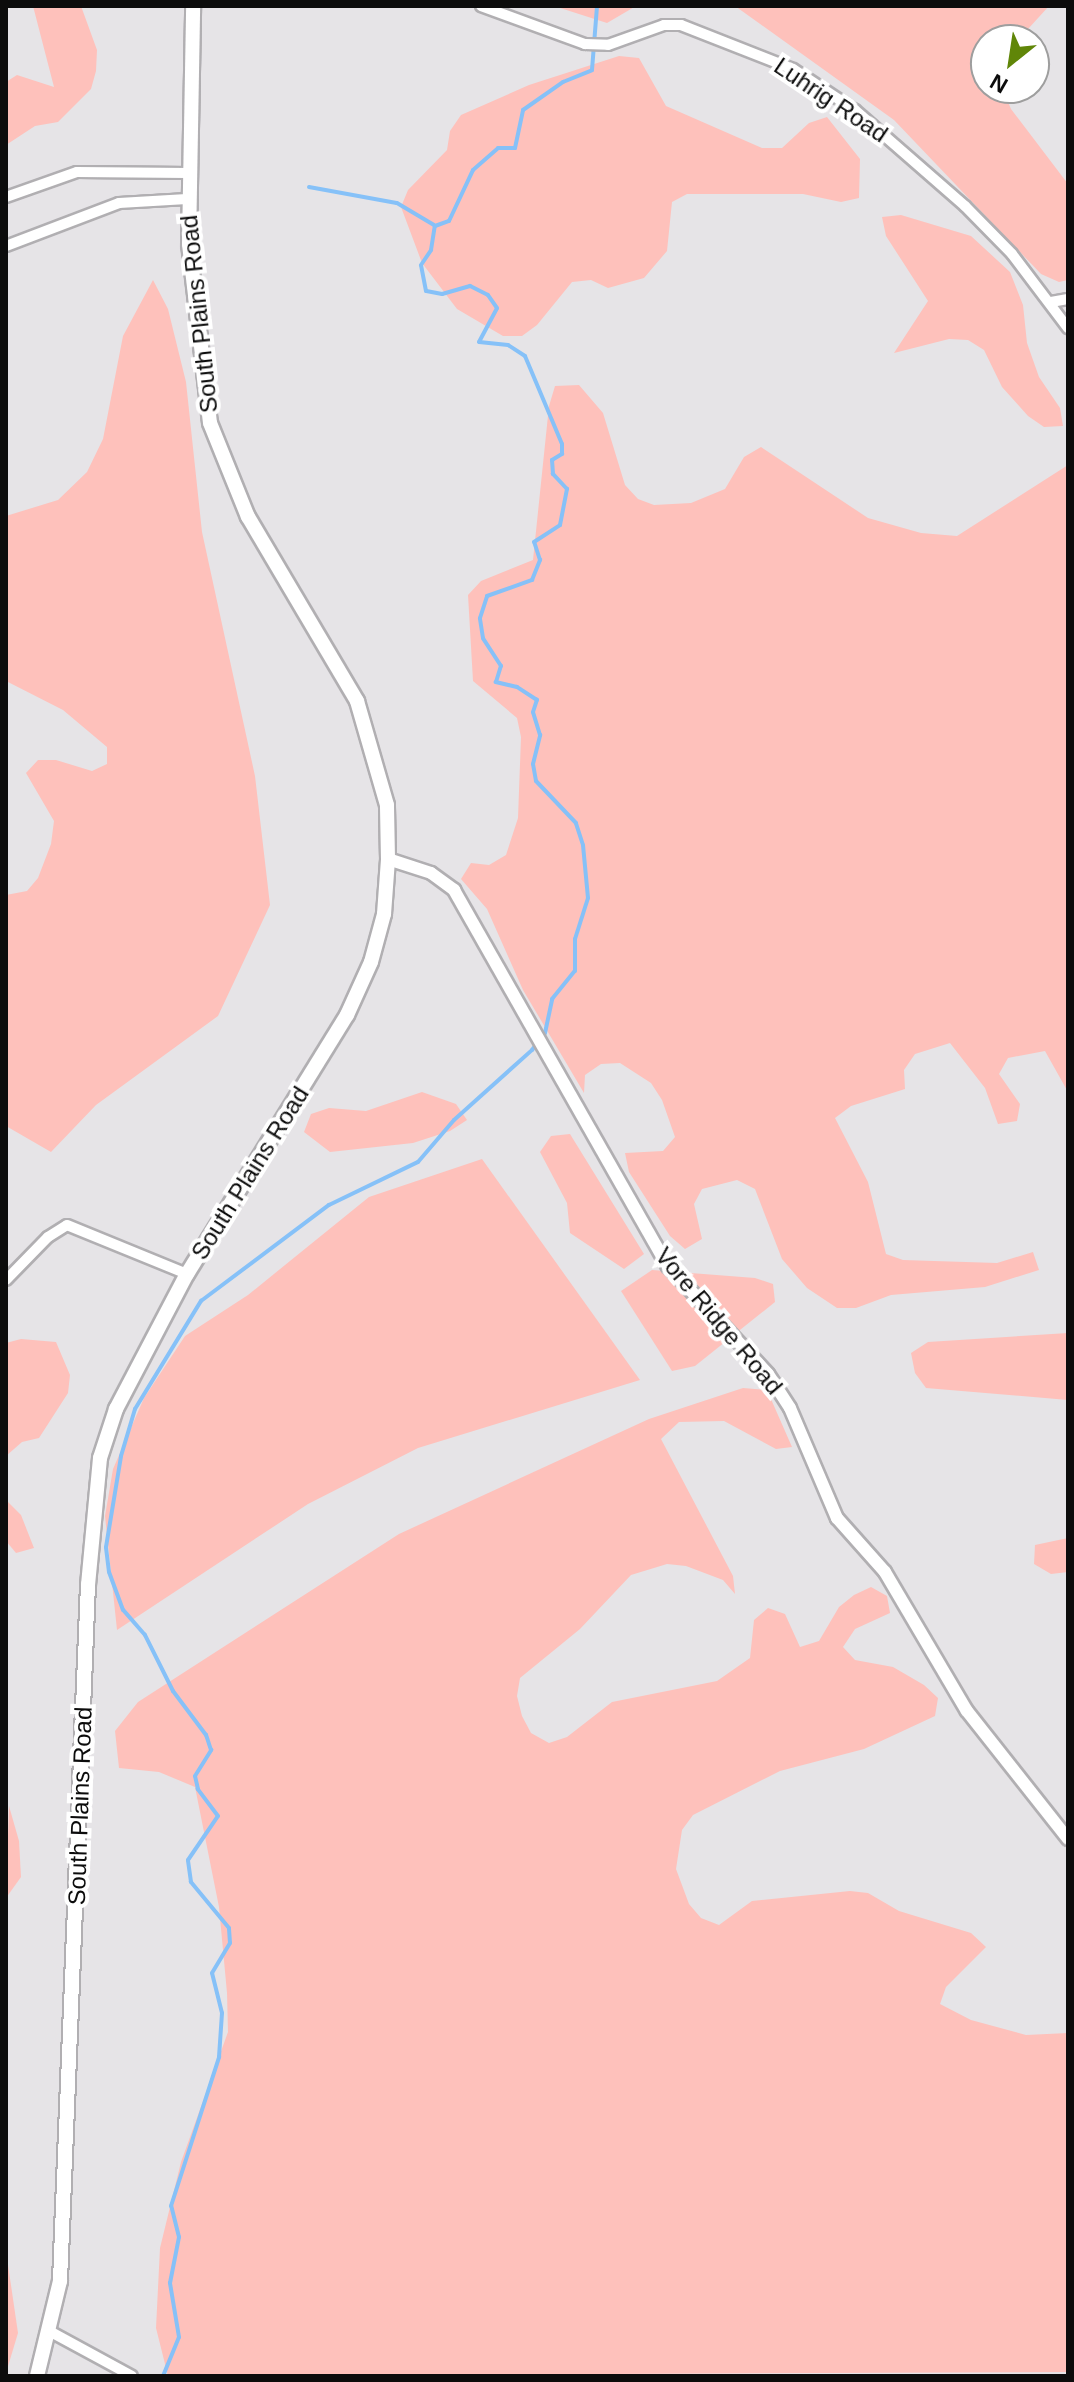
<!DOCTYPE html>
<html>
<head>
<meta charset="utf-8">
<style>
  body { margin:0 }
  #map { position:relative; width:1074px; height:2382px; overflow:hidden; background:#e6e4e7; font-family:Arial,sans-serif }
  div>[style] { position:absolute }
  .green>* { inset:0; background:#fec1bb }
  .stream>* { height:4px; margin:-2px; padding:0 2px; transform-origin:2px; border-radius:2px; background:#86c1f8 }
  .roads { filter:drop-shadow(2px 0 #b1afb2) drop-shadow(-2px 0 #b1afb2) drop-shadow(0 2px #b1afb2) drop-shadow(0 -2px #b1afb2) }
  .minor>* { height:10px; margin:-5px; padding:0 5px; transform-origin:5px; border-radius:5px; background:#fff }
  .tertiary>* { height:12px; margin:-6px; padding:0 6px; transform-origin:6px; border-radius:6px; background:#fff }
  .secondary>* { height:14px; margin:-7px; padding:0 7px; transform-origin:7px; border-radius:7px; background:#fff }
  span { translate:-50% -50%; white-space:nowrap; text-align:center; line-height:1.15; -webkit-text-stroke:8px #fff; paint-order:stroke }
  .street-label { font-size:24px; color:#0c0c0c }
  .frame { position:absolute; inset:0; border:8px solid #0c0c0c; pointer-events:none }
  .north { position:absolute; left:970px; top:24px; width:80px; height:80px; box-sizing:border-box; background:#fff; border:2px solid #9e9e9e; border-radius:50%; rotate:210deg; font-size:22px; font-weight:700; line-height:32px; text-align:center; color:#0c0c0c }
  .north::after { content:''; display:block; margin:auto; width:28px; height:36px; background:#608608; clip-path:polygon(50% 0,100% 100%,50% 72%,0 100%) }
</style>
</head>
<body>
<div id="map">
  <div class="green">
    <div style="clip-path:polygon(33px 6px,81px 6px,97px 50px,96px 71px,91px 89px,58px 122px,35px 126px,6px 145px,6px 82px,17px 75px,54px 87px)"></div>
    <div style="clip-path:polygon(554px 6px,636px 6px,607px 23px)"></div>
    <div style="clip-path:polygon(735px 6px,1049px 6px,1018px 40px,986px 40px,986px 88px,1002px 88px,1011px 109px,1068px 184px,1068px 280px,1059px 282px,1041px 274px,894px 120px)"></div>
    <div style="clip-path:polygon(619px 56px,639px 58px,666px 106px,762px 148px,782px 148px,809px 123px,827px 117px,860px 159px,859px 198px,841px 202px,803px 194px,687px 194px,672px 202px,667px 251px,644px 278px,608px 288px,591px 280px,572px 282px,537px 325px,522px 336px,503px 336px,457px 309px,422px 263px,401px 207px,408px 190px,447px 150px,450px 131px,461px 115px,529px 85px)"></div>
    <div style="clip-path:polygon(901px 215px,971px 236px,1010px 272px,1023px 305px,1027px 343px,1039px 377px,1060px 408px,1063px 426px,1044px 427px,1028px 416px,1002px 387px,984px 350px,968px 340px,949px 339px,894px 353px,928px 301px,886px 236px,882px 217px)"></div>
    <div style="clip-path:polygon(153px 280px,168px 309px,186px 382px,202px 532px,255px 776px,270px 905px,218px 1016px,96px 1105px,51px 1152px,6px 1126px,6px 895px,27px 891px,38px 878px,51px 844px,54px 821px,26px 773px,38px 760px,56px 760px,92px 771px,107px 764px,107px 747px,63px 710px,6px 681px,6px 516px,58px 500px,87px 472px,103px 439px,123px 336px)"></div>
    <div style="clip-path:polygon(579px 385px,603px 413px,625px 485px,638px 499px,654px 505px,691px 503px,725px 489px,744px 457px,761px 447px,868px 518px,921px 533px,957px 536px,1068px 465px,1068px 1092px,1045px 1051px,1008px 1058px,999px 1074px,1020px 1104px,1017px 1121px,998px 1124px,985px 1088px,950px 1043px,915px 1054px,904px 1070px,905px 1089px,851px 1106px,835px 1118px,868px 1182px,886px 1254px,903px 1260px,997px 1263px,1033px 1252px,1039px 1270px,985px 1287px,891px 1295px,856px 1308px,837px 1308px,807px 1288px,782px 1259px,755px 1189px,737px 1180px,702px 1189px,694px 1204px,702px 1239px,685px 1249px,670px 1236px,629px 1172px,625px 1153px,663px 1151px,675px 1137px,662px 1100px,651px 1083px,620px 1063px,601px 1064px,585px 1075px,584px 1093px,523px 990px,487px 909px,461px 879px,471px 863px,489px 865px,506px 855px,518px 818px,521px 737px,517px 718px,473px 681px,468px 595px,481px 581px,533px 560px,549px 406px,555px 386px)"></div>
    <div style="clip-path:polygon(422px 1092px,456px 1104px,467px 1120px,450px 1131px,413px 1143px,330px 1152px,304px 1132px,311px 1114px,329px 1108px,366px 1111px)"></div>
    <div style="clip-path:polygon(570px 1134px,644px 1254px,624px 1269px,570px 1233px,567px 1203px,540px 1152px,551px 1136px)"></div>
    <div style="clip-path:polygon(482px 1159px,640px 1380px,418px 1448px,308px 1504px,117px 1630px,105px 1516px,113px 1469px,144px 1398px,185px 1336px,248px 1295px,369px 1197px)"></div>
    <div style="clip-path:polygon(652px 1270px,755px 1278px,773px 1284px,775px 1302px,695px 1366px,672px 1371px,621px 1291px)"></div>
    <div style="clip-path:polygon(1068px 1333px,1068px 1400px,926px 1388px,915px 1373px,911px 1353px,928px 1342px)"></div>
    <div style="clip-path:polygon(21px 1339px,56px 1342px,70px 1375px,68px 1393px,39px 1438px,22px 1442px,6px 1456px,6px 1343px)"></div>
    <div style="clip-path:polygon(743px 1388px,767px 1390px,792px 1447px,776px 1449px,724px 1421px,679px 1422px,661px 1439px,733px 1576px,735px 1594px,723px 1580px,686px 1566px,667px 1564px,631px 1575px,580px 1629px,520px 1678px,517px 1696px,522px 1716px,531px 1733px,549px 1743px,567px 1737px,612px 1702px,717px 1681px,750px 1658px,754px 1620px,768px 1608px,785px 1614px,800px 1647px,819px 1641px,839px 1607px,854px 1595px,871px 1587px,887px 1596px,890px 1613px,855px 1629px,843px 1647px,855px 1660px,893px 1667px,924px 1685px,938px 1698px,935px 1716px,864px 1749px,780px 1771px,693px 1815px,682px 1830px,676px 1869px,689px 1904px,701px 1918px,719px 1925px,752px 1901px,850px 1891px,868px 1893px,899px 1911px,971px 1933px,986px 1947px,946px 1987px,940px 2004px,971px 2020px,1026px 2035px,1068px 2033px,1068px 2372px,168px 2376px,156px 2328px,160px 2248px,181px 2162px,228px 2032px,227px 1993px,219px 1907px,195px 1787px,159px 1772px,119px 1768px,115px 1731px,138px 1702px,399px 1534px,649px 1419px)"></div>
    <div style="clip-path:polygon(6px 1500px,21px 1515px,34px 1548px,16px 1553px,6px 1541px)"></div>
    <div style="clip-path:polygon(1068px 1538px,1068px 1572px,1051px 1574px,1034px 1564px,1035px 1545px)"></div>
    <div style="clip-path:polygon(9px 1806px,19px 1841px,21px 1877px,6px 1898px)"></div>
    <div style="clip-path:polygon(6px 2251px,18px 2333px,6px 2373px)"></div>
  </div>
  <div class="stream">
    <div style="left:309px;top:187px;width:89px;rotate:10.3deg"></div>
    <div style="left:397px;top:203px;width:43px;rotate:30.7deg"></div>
    <div style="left:163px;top:2376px;width:42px;rotate:-67.7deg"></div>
    <div style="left:179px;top:2337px;width:55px;rotate:-99.5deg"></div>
    <div style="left:170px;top:2283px;width:47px;rotate:-78.9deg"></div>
    <div style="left:179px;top:2237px;width:32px;rotate:-104deg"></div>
    <div style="left:171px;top:2206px;width:157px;rotate:-72.1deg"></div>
    <div style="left:219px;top:2057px;width:44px;rotate:-86.1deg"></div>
    <div style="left:222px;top:2013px;width:41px;rotate:-104deg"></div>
    <div style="left:212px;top:1973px;width:35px;rotate:-59deg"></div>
    <div style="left:230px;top:1943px;width:15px;rotate:-94deg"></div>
    <div style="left:229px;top:1928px;width:60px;rotate:-129.6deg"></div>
    <div style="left:191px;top:1882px;width:22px;rotate:-98deg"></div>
    <div style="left:188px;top:1860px;width:53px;rotate:-55.7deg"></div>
    <div style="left:218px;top:1816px;width:34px;rotate:-127deg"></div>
    <div style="left:198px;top:1789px;width:13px;rotate:-103deg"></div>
    <div style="left:195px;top:1776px;width:31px;rotate:-58deg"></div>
    <div style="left:211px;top:1750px;width:16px;rotate:-108deg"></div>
    <div style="left:206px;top:1735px;width:55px;rotate:-126.9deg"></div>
    <div style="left:173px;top:1691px;width:63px;rotate:-116.6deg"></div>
    <div style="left:145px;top:1635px;width:33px;rotate:-131deg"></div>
    <div style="left:123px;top:1610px;width:40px;rotate:-110.2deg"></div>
    <div style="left:109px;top:1572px;width:25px;rotate:-97deg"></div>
    <div style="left:106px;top:1547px;width:92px;rotate:-80.6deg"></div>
    <div style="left:121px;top:1456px;width:49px;rotate:-73.4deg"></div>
    <div style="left:135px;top:1409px;width:127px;rotate:-58.6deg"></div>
    <div style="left:201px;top:1301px;width:160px;rotate:-36.9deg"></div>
    <div style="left:329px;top:1205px;width:99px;rotate:-25.8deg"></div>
    <div style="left:418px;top:1162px;width:55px;rotate:-49.4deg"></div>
    <div style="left:454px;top:1120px;width:105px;rotate:-41.9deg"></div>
    <div style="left:532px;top:1050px;width:21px;rotate:-53deg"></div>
    <div style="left:545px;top:1033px;width:35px;rotate:-78deg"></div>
    <div style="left:552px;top:999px;width:36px;rotate:-51deg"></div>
    <div style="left:575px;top:971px;width:32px;rotate:-90deg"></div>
    <div style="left:575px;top:939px;width:43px;rotate:-72.4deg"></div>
    <div style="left:588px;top:898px;width:53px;rotate:-95.4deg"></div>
    <div style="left:583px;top:845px;width:23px;rotate:-108deg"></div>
    <div style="left:576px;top:823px;width:58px;rotate:-133.6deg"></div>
    <div style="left:536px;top:781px;width:17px;rotate:-100deg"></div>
    <div style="left:533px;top:764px;width:30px;rotate:-76deg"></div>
    <div style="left:540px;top:735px;width:24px;rotate:-107deg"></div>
    <div style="left:533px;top:712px;width:13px;rotate:-72deg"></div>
    <div style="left:537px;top:700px;width:24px;rotate:-147deg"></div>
    <div style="left:517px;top:687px;width:22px;rotate:-167deg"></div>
    <div style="left:496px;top:682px;width:17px;rotate:-73deg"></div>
    <div style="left:501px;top:666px;width:33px;rotate:-123deg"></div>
    <div style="left:483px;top:638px;width:20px;rotate:-99deg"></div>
    <div style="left:480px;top:618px;width:23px;rotate:-72deg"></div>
    <div style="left:487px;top:596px;width:48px;rotate:-19.6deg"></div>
    <div style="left:532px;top:580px;width:22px;rotate:-68deg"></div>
    <div style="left:540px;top:560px;width:19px;rotate:-108deg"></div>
    <div style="left:534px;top:542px;width:31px;rotate:-33deg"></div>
    <div style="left:560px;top:525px;width:37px;rotate:-79deg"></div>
    <div style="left:567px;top:489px;width:21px;rotate:-133deg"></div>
    <div style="left:553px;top:474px;width:14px;rotate:-94deg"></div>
    <div style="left:552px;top:460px;width:12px;rotate:-31deg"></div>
    <div style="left:562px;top:454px;width:10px;rotate:-90deg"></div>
    <div style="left:562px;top:444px;width:95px;rotate:-112.8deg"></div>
    <div style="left:525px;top:356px;width:20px;rotate:-147deg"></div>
    <div style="left:508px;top:345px;width:29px;rotate:-174deg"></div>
    <div style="left:479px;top:342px;width:38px;rotate:-62deg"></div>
    <div style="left:497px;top:308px;width:16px;rotate:-125deg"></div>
    <div style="left:488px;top:295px;width:20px;rotate:-153deg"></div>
    <div style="left:470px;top:286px;width:29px;rotate:164deg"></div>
    <div style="left:442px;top:294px;width:16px;rotate:-169deg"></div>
    <div style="left:426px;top:291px;width:26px;rotate:-101deg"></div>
    <div style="left:421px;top:265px;width:18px;rotate:-56deg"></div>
    <div style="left:431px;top:250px;width:24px;rotate:-81deg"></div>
    <div style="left:435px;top:226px;width:15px;rotate:-20deg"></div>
    <div style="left:449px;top:221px;width:56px;rotate:-64.8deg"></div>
    <div style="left:473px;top:170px;width:33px;rotate:-41deg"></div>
    <div style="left:498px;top:148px;width:17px"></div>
    <div style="left:515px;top:148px;width:39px;rotate:-78deg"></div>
    <div style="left:523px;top:110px;width:49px;rotate:-35deg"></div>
    <div style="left:563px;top:82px;width:31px;rotate:-22deg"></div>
    <div style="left:592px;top:70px;width:64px;rotate:-85.5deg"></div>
  </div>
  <div class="roads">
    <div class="minor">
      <div style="left:481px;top:6px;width:111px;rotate:20.1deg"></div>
      <div style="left:585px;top:44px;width:23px;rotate:2deg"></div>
      <div style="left:608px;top:45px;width:59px;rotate:-19.7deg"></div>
      <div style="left:664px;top:25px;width:17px"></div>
      <div style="left:681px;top:25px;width:120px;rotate:21.4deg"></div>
      <div style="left:793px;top:69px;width:74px;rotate:33.5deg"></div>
      <div style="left:855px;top:110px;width:146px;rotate:41.1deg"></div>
      <div style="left:965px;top:206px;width:67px;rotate:45.6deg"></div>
      <div style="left:1012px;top:254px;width:93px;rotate:52.9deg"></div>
      <div style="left:6px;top:197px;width:75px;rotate:-19.4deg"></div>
      <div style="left:77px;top:172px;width:111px;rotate:0.5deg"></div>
      <div style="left:6px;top:246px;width:121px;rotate:-20.8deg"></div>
      <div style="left:119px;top:203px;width:68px;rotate:-3.4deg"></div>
      <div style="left:1051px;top:302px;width:17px;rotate:-10deg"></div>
      <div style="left:6px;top:1280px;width:60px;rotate:-45.7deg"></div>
      <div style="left:48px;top:1237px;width:22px;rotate:-32deg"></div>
      <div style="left:67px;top:1225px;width:130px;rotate:22.2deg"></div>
      <div style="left:51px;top:2332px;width:92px;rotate:28.5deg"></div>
    </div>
    <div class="tertiary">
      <div style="left:388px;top:859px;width:45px;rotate:18deg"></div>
      <div style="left:431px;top:873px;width:29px;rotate:36deg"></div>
      <div style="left:454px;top:890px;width:433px;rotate:60.4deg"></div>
      <div style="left:668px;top:1266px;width:147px;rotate:47.2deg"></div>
      <div style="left:768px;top:1374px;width:40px;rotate:57.1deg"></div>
      <div style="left:790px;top:1408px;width:120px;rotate:66.9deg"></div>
      <div style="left:837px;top:1518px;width:72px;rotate:48.4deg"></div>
      <div style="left:885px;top:1572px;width:161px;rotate:59.5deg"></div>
      <div style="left:967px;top:1711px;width:163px;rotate:51.7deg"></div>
    </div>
    <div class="secondary">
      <div style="left:37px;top:2376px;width:98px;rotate:-76.4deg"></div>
      <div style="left:60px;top:2281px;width:697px;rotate:-87.7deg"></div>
      <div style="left:88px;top:1585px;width:128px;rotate:-84.6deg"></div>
      <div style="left:100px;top:1458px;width:52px;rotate:-71.9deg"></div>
      <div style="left:116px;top:1409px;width:153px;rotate:-62.3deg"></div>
      <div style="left:187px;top:1274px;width:304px;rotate:-58.3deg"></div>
      <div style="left:347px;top:1015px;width:58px;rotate:-65.6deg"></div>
      <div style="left:371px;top:962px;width:50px;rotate:-74.8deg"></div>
      <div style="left:384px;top:914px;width:55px;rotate:-85.8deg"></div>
      <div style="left:388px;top:859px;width:54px;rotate:-91.1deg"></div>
      <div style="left:387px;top:805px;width:108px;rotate:-106.1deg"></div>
      <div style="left:357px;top:701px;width:214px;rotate:-120.6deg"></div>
      <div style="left:248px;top:517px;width:101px;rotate:-112deg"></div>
      <div style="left:210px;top:423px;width:180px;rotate:-96.7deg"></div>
      <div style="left:189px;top:244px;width:238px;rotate:-89deg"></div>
    </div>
  </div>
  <div class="street-label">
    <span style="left:831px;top:100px;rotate:34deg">Luhrig Road</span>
    <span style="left:199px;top:314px;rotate:-96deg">South Plains Road</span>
    <span style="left:250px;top:1173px;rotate:-58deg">South Plains Road</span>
    <span style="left:719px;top:1321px;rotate:50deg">Vore Ridge Road</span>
    <span style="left:80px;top:1806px;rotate:-88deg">South Plains Road</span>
  </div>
  <div class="frame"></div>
  <div class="north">N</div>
</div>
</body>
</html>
